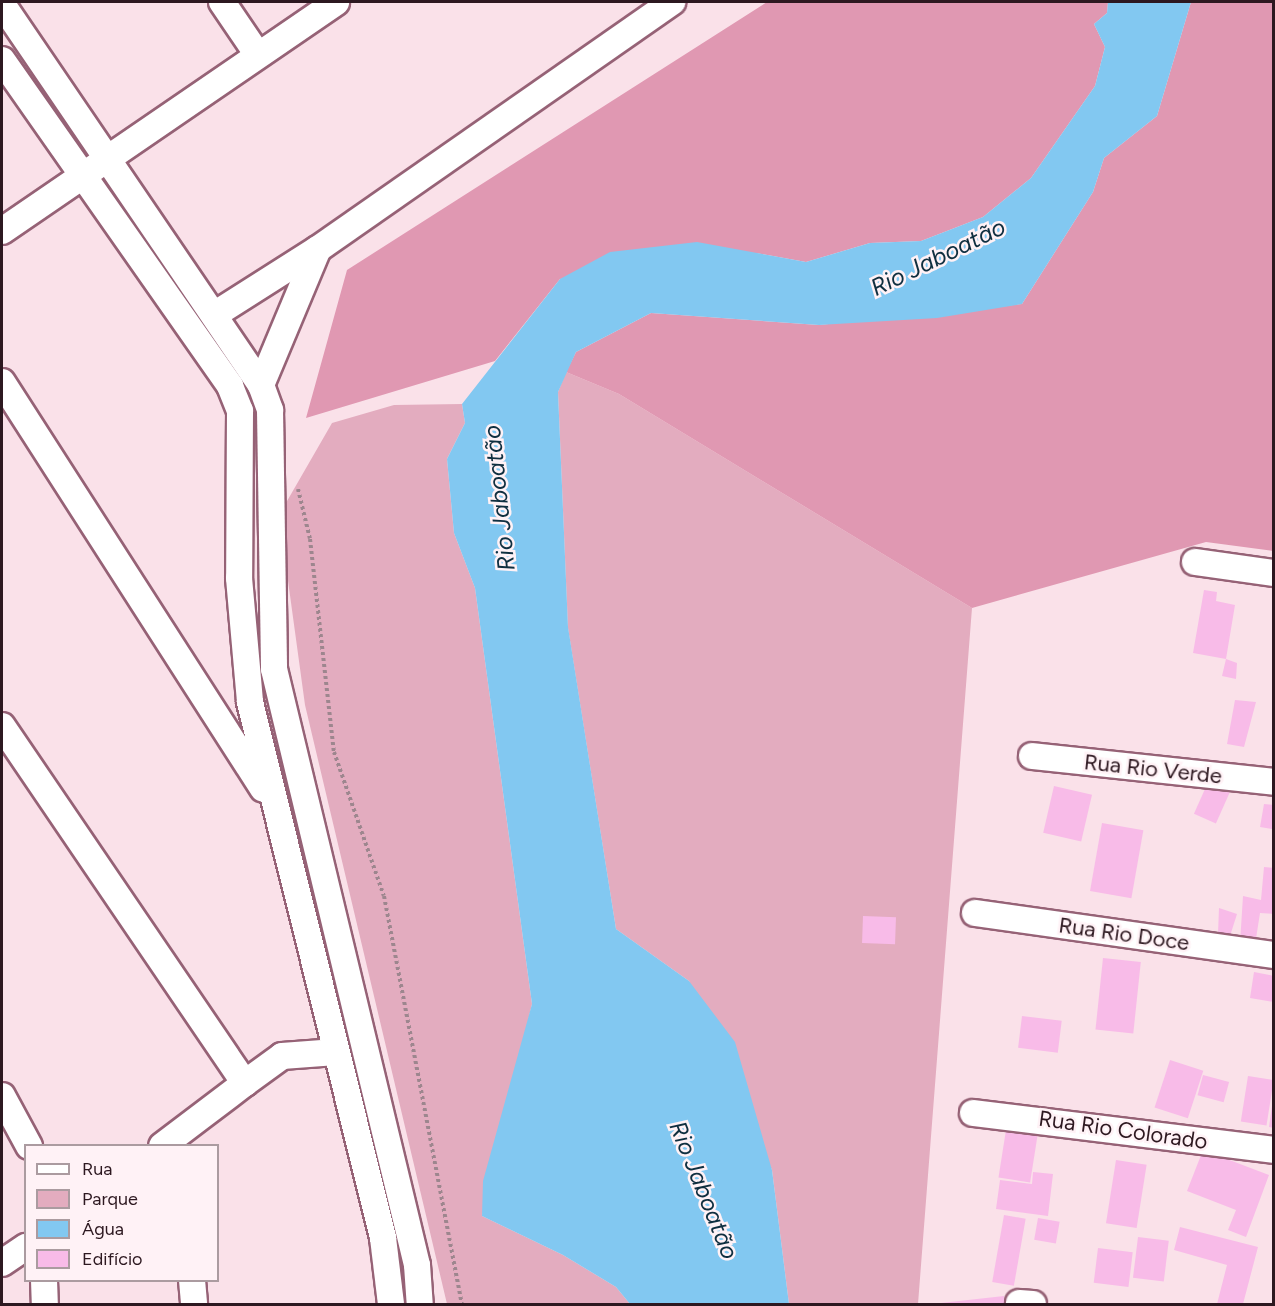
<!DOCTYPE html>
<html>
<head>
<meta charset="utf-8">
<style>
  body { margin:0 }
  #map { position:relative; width:1275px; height:1306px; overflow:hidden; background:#fae1e9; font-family:Figtree,sans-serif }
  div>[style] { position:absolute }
  .green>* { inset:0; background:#e3acbf }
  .forest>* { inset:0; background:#e098b2 }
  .water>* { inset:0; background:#82c8f1 }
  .building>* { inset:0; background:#f8bbe8; transform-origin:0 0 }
  .path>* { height:4px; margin-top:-2px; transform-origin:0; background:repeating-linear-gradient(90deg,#9d868e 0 3px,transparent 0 6px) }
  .roads { filter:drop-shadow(2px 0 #966276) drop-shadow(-2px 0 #966276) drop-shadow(0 2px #966276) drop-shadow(0 -2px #966276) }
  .street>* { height:26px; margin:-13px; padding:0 13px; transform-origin:13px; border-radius:13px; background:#fff }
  span { translate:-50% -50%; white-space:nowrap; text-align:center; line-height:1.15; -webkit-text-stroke:5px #fff2f6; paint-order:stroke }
  .street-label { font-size:22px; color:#2d1820 }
  .water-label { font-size:24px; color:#0f2f40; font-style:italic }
  .frame { position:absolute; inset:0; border:3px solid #2d1820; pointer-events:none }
  .legend { position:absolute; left:24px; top:1144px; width:195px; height:138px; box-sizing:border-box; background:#fff2f6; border:2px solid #ab9ba0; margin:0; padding:8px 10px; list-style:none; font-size:18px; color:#2d1820 }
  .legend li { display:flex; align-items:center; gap:12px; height:30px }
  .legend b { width:30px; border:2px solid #ab9ba0 }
</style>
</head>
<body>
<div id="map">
  <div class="green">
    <div style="clip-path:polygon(566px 372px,619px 394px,972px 608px,918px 1304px,789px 1304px,772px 1170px,689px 981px,616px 929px,568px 628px,558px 392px)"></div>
    <div style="clip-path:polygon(462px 404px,465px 423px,447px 459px,454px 533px,475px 588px,532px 1004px,482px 1216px,563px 1255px,616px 1287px,630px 1304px,447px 1304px,305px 705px,279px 515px,332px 423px,394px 405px)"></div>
  </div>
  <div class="forest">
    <div style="clip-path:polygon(767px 2px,1108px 2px,1107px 13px,1094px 24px,1105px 47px,1095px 86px,1031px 178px,983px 217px,921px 241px,870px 243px,806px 262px,756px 253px,560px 279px,495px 361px,306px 418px,347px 270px)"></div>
    <div style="clip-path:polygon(1191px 2px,1273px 2px,1273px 551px,1206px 542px,972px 608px,619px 394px,566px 372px,576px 352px,651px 313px,819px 325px,1022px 304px,1093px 192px,1104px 158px,1157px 116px)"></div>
  </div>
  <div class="water">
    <div style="clip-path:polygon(1108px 2px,1191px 2px,1157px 116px,1104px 158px,1093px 192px,1022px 304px,937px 318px,819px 325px,651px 313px,576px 352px,558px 392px,568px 627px,616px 929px,689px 981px,735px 1042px,772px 1170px,789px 1304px,630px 1304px,616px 1287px,563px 1255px,482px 1216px,483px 1181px,532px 1004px,475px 588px,454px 533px,447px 459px,465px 423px,462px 404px,560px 279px,610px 252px,697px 242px,806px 262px,870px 243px,921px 241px,983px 217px,1031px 178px,1095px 86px,1105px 47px,1094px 24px,1107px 13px)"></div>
  </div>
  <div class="building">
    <div style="clip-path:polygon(1204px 590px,1217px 592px,1216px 601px,1235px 605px,1226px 659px,1237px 663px,1236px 679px,1222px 676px,1226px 659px,1193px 653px)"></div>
    <div style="clip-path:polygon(1235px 700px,1256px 702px,1244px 747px,1227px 744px)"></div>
    <div style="left:1209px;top:780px;width:24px;height:37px;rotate:24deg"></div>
    <div style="left:1054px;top:786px;width:39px;height:48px;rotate:13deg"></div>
    <div style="clip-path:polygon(1264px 804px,1274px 805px,1272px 829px,1260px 827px)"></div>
    <div style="left:1102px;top:823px;width:42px;height:69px;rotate:10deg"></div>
    <div style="clip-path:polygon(1264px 867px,1274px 868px,1274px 914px,1260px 913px,1255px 945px,1240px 943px,1243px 896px,1261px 900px)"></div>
    <div style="clip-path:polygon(1219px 908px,1237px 914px,1230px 936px,1218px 934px)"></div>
    <div style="left:863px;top:916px;width:33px;height:27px;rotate:2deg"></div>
    <div style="left:1103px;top:958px;width:38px;height:72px;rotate:6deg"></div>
    <div style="clip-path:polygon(1254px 972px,1274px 976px,1274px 1002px,1250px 998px)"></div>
    <div style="left:1022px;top:1016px;width:40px;height:32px;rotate:7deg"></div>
    <div style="left:1170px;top:1060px;width:35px;height:50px;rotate:18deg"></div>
    <div style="left:1203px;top:1075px;width:27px;height:21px;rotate:15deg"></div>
    <div style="left:1248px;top:1076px;width:26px;height:46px;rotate:9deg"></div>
    <div style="clip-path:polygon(1272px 1106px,1274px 1106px,1274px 1128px,1269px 1127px)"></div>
    <div style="left:1006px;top:1130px;width:32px;height:48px;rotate:9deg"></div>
    <div style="clip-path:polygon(1203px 1150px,1269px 1175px,1246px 1237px,1228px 1230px,1236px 1210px,1187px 1191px)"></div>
    <div style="left:1116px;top:1160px;width:31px;height:64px;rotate:9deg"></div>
    <div style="clip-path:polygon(1033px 1172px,1053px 1174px,1048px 1216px,996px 1209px,1000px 1180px,1032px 1184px)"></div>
    <div style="left:1004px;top:1215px;width:22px;height:68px;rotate:10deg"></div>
    <div style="left:1038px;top:1218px;width:22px;height:22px;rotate:10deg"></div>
    <div style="clip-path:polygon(1180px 1227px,1258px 1247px,1243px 1304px,1217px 1304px,1227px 1265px,1174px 1250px)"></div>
    <div style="left:1138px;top:1237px;width:31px;height:41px;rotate:7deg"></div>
    <div style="left:1098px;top:1248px;width:35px;height:35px;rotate:7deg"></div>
    <div style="clip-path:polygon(1004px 1296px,1005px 1304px,941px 1304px,941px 1303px)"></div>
  </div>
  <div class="path">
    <div style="left:298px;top:489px;width:51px;rotate:76.5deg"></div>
    <div style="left:310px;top:539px;width:214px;rotate:83.6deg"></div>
    <div style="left:334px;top:752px;width:152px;rotate:70.9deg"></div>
    <div style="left:384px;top:896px;width:415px;rotate:79.2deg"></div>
  </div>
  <div class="roads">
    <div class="street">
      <div style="left:222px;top:2px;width:64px;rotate:55.8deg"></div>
      <div style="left:2px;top:4px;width:461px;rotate:55.8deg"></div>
      <div style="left:261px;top:385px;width:27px;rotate:70deg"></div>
      <div style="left:270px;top:410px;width:259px;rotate:89.1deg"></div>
      <div style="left:274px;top:669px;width:613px;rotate:76.51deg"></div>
      <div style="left:417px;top:1265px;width:39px;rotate:86deg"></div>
      <div style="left:2px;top:60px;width:398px;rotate:55deg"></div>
      <div style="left:230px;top:386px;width:27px;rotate:68deg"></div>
      <div style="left:240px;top:411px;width:167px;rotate:90.3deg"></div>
      <div style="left:239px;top:578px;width:124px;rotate:84.9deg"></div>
      <div style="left:250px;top:702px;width:552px;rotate:76.06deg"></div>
      <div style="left:383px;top:1238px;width:66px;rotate:83.1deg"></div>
      <div style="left:2px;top:231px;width:405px;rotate:-34.4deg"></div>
      <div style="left:214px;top:315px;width:123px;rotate:-32.4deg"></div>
      <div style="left:2px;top:382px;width:483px;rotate:57.3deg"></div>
      <div style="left:261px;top:385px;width:147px;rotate:-67.3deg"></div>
      <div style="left:318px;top:249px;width:432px;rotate:-34.9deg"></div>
      <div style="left:1195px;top:562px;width:80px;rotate:7.9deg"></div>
      <div style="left:2px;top:726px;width:432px;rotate:55.8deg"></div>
      <div style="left:245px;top:1083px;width:104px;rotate:142.8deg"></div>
      <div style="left:1032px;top:756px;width:243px;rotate:6.1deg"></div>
      <div style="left:975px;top:913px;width:302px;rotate:8deg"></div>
      <div style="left:245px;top:1083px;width:46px;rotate:-36.1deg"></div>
      <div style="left:282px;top:1056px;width:54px;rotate:-4.2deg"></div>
      <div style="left:2px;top:1096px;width:57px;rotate:61.6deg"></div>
      <div style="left:973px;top:1113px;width:303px;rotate:7deg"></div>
      <div style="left:2px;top:1263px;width:29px;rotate:-34deg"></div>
      <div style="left:44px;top:1280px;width:24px;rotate:88deg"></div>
      <div style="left:192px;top:1280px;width:24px;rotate:85deg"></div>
      <div style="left:1019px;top:1303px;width:14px;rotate:4deg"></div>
    </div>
  </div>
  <div class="street-label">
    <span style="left:1153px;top:769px;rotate:6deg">Rua Rio Verde</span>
    <span style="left:1124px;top:934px;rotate:8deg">Rua Rio Doce</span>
    <span style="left:1123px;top:1130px;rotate:8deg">Rua Rio Colorado</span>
  </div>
  <div class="water-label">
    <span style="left:938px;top:257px;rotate:-26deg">Rio Jaboatão</span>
    <span style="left:499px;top:498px;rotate:-96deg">Rio Jaboatão</span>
    <span style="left:704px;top:1190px;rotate:68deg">Rio Jaboatão</span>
  </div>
  <div class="frame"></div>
  <ul class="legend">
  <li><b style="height:8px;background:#fff"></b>Rua</li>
  <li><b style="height:16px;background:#e3acbf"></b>Parque</li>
  <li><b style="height:16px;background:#82c8f1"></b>Água</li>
  <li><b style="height:16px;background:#f8bbe8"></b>Edifício</li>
  </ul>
</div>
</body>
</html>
